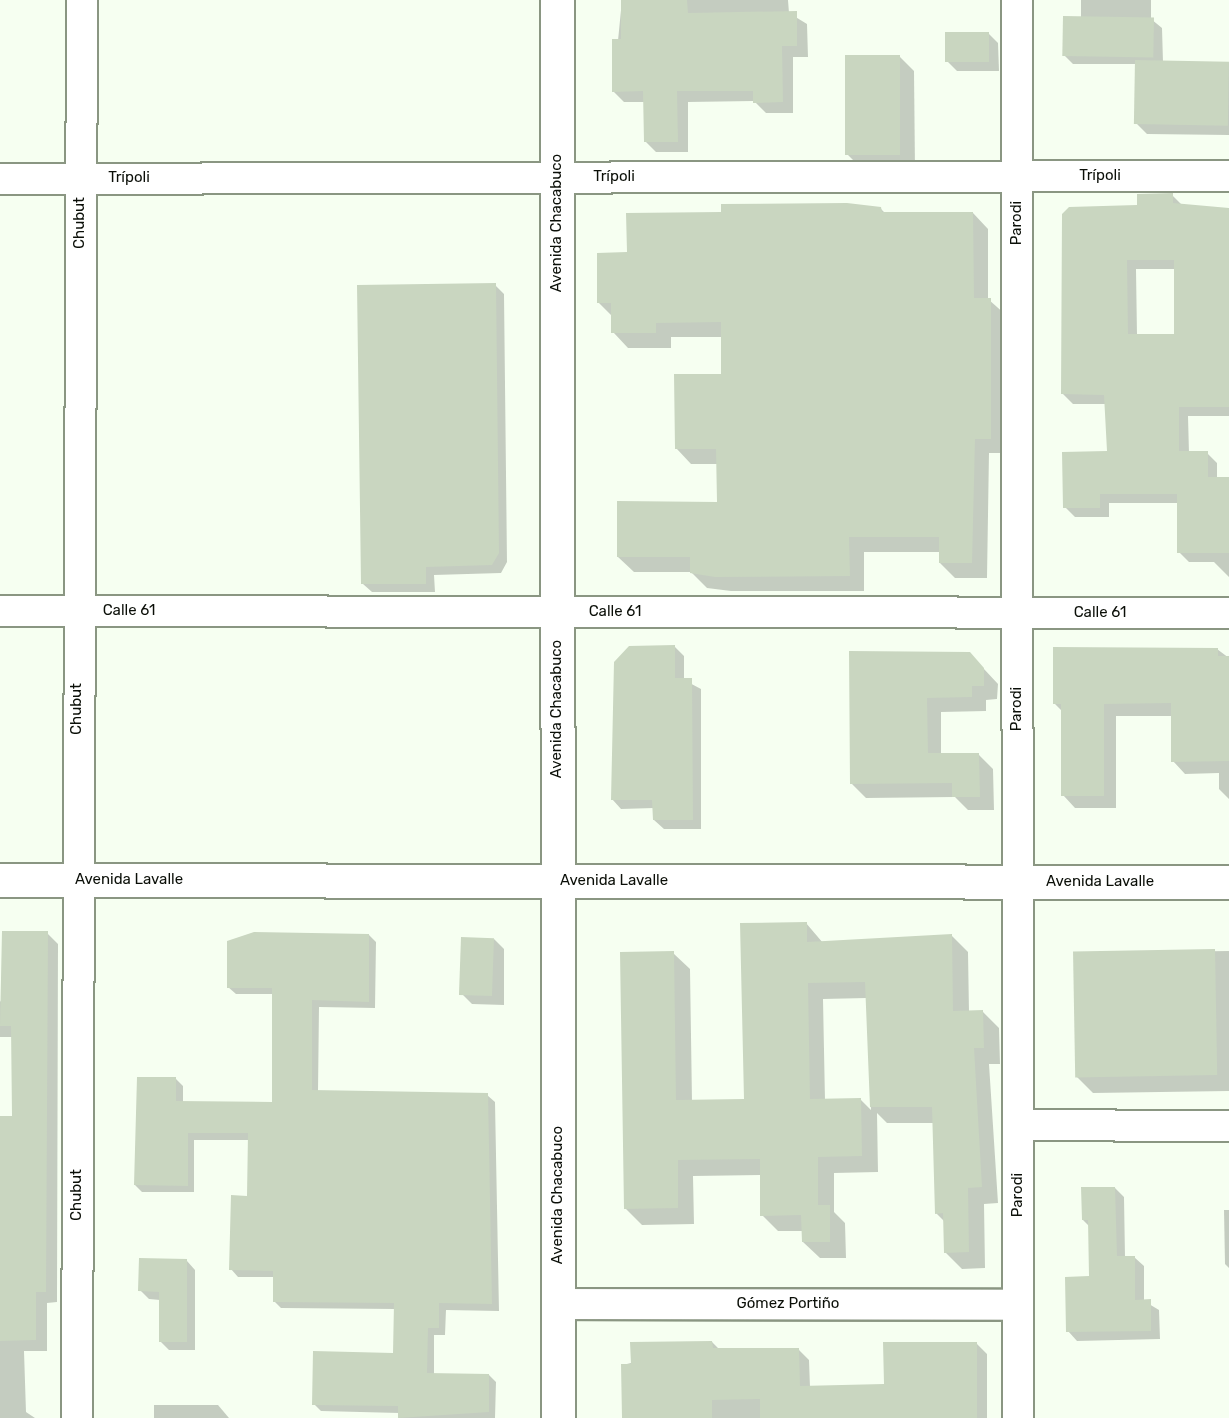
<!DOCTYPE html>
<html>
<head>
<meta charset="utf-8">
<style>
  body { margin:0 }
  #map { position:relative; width:1229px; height:1418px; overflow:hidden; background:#f6fff1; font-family:Rubik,sans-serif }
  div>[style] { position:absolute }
  .shadow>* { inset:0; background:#0003 }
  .building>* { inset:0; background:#c9d6c0; transform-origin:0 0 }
  .roads { filter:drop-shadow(2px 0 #8a9682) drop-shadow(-2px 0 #8a9682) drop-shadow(0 2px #8a9682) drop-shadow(0 -2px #8a9682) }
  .minor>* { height:30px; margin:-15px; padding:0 15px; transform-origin:15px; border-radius:15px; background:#fff }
  .primary>* { height:33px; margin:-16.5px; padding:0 16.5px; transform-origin:16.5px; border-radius:16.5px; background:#fff }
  span { translate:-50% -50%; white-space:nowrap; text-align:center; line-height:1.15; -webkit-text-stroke:5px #fff; paint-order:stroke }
  .street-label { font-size:15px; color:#0b0f08 }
</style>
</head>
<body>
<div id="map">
  <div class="shadow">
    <div style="clip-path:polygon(622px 0,788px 0,789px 13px,807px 24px,808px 57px,793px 57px,793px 113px,766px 113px,754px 101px,688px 102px,688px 152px,656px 152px,645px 141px,645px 102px,624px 102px,613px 91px)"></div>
    <div style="clip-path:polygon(1081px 0,1151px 0,1151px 19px,1162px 28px,1163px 62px,1229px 63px,1229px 135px,1147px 134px,1137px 124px,1137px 64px,1073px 64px,1064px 55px,1081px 17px)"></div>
    <div style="clip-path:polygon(988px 33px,998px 43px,999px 71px,957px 71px,947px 61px)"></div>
    <div style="clip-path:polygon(899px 56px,914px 71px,915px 169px,862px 169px,847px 154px)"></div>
    <div style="clip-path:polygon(evenodd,1172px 195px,1183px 206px,1229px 209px,1229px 416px,1188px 416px,1189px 453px,1207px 453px,1217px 463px,1217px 478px,1229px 478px,1229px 577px,1214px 562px,1189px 562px,1179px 552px,1179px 503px,1109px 503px,1109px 517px,1075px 517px,1065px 507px,1109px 453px,1106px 404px,1073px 404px,1063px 394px,1139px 207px,1172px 195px,1136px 269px,1175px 269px,1176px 335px,1137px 335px,1136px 269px)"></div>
    <div style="clip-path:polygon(881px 209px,886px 214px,973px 213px,988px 229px,988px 299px,1006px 315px,1006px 453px,989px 453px,987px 578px,955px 578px,940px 563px,940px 552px,864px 552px,864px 591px,731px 591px,707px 588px,691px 572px,634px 572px,618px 557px,718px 503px,718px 464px,691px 464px,676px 448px,723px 376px,723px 337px,671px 337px,671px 348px,628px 348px,613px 332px,612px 316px,598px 302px,628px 254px)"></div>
    <div style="clip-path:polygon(495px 285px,504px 294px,507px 562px,501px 573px,434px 575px,435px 592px,372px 592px,363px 584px)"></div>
    <div style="clip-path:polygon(675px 647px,684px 656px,684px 680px,701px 689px,701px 829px,664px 829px,654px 820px,654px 808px,621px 809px,612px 799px)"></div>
    <div style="clip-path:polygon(1217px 649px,1229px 658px,1229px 799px,1219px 789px,1219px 773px,1185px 774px,1173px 761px,1172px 716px,1116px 716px,1116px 808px,1075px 808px,1063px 795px,1062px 711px,1055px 704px)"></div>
    <div style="clip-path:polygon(851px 653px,969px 654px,984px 669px,998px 684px,997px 699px,986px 700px,986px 711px,941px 712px,941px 755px,979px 755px,993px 769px,994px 810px,968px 810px,955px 797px,866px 798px,852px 784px)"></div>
    <div style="clip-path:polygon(evenodd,806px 923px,823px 943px,951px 935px,968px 952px,969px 1012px,983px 1012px,999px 1028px,1000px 1064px,989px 1064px,998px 1203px,984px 1204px,985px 1268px,962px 1269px,945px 1252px,945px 1222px,936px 1213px,934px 1123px,887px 1123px,877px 1113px,878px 1172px,834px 1173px,834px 1212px,845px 1223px,846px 1258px,820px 1258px,803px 1242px,803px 1231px,778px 1231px,762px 1215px,761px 1175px,693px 1176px,694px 1224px,642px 1225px,626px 1209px,673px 953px,690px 969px,692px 1101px,745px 1100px,806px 923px,867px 998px,871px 1110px,861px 1100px,825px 1100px,823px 999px,867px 998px)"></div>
    <div style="clip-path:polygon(47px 933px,58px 944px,57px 1302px,47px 1303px,47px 1351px,24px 1351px,26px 1412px,35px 1418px,0 1418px,0 1118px,14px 1117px,12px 1037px,0 1037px,0 1002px)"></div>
    <div style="clip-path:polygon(369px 935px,376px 942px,375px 1008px,319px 1007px,318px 1092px,487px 1095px,495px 1102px,499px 1311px,446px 1310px,445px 1335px,434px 1335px,434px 1374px,489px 1375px,496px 1382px,495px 1418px,399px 1418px,399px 1413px,321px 1411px,314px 1404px,394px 1354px,395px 1309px,281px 1308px,274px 1301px,275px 1277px,238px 1277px,231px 1269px,249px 1197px,250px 1140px,194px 1140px,194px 1192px,142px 1192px,135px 1185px,176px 1079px,183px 1086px,183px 1102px,273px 1103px,274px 994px,236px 994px,228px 987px)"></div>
    <div style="clip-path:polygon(494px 939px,504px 949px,504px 1005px,472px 1004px,462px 994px)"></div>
    <div style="clip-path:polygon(1229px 951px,1229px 1091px,1093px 1093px,1077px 1077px,1075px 953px)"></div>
    <div style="clip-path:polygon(1115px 1188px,1124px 1197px,1125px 1257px,1134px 1257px,1144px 1266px,1144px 1301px,1159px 1310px,1160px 1339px,1077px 1341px,1068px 1331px,1091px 1278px,1090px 1227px,1083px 1220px)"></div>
    <div style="clip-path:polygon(1224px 1210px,1229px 1210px,1229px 1268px,1225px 1264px)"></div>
    <div style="clip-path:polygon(187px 1261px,195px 1270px,195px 1350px,169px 1350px,160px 1341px,160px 1300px,149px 1299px,140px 1290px)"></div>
    <div style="clip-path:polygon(712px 1342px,719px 1349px,799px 1350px,809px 1360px,810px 1387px,885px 1386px,977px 1344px,987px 1354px,987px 1418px,622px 1418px,623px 1365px)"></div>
    <div style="clip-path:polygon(154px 1405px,218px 1405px,229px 1418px,154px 1418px)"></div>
  </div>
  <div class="building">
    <div style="clip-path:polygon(621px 0,687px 0,688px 13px,797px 11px,797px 46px,782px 46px,783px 102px,753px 103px,753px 91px,677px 91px,678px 142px,644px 142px,643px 91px,612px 92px,612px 39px,621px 39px)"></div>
    <div style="left:1063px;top:16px;width:91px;height:40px;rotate:1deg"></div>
    <div style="left:945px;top:32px;width:44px;height:30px"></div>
    <div style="left:845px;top:55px;width:55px;height:100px"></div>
    <div style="left:1135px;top:60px;width:94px;height:64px;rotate:1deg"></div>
    <div style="clip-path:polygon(evenodd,1173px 193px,1173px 203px,1229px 208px,1229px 407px,1179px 407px,1179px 451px,1208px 451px,1208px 477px,1229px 477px,1229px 553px,1177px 553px,1177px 494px,1100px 494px,1100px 508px,1063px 508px,1062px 452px,1107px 451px,1104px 395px,1061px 394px,1062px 214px,1069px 207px,1137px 205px,1137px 194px,1173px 193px,1127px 260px,1174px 260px,1174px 334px,1128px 334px,1127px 260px)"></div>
    <div style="clip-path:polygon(847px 203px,881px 207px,882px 212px,973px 212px,974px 298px,991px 298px,991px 439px,975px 439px,972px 563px,939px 563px,939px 537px,849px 537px,850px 576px,715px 577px,690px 573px,690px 557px,617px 557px,617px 501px,717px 502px,716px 449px,675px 449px,674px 374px,721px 374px,721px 322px,656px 323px,656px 333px,611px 333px,611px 303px,597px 303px,597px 253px,627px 252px,626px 213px,721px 212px,721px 204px)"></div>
    <div style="clip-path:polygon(496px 283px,499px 553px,492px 565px,426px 567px,426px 584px,361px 584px,357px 285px)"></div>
    <div style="clip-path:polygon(675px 645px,675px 678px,692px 678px,693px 820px,653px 820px,652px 800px,611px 800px,614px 662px,629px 646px)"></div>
    <div style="clip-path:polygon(1053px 647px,1218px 648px,1218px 656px,1229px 656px,1229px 761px,1171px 762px,1171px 703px,1104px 704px,1104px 796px,1061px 796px,1061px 704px,1053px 704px)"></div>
    <div style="clip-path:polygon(849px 651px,970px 652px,984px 668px,984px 686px,972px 686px,972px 697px,927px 698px,928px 753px,979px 753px,980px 797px,952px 797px,952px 783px,850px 784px)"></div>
    <div style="clip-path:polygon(807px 922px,807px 942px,952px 934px,953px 1011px,983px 1010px,984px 1048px,974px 1048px,982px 1187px,968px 1188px,969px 1252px,944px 1253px,943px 1213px,935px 1214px,932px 1107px,870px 1107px,865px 982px,808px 983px,810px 1099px,861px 1098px,862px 1156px,818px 1157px,818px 1205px,830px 1205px,830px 1242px,802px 1242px,801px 1215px,760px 1216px,760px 1159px,678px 1160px,678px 1208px,624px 1209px,620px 952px,674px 951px,676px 1100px,744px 1099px,740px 923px)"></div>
    <div style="clip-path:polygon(2px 931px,48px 931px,46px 1292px,36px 1292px,36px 1340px,0 1341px,0 1116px,12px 1116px,11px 1026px,0 1026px)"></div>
    <div style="clip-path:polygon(254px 932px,369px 934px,369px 1002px,312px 1000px,312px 1090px,488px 1093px,492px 1304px,439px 1303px,439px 1328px,428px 1328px,427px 1373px,489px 1374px,489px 1412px,398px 1418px,398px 1406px,312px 1405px,313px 1351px,393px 1353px,394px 1303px,273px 1302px,273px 1271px,229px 1270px,231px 1195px,247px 1196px,248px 1133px,188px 1133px,188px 1186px,134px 1185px,137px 1077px,176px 1077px,176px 1101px,272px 1102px,272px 988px,227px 988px,227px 941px)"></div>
    <div style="left:461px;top:937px;width:33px;height:58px;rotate:2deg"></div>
    <div style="left:1215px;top:949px;width:126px;height:142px;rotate:89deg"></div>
    <div style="clip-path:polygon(1081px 1187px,1115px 1187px,1117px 1256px,1135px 1256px,1135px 1300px,1151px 1299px,1151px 1331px,1066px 1332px,1065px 1277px,1089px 1276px,1088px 1220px,1082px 1220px)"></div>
    <div style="clip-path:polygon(139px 1258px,187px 1259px,187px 1342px,159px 1342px,159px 1292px,138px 1291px)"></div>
    <div style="clip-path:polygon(712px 1341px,713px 1348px,799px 1348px,800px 1386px,884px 1384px,883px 1342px,977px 1342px,977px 1418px,760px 1418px,760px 1399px,712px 1400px,712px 1418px,622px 1418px,621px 1364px,631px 1364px,630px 1342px)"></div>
  </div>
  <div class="roads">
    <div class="minor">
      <div style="left:1017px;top:0;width:1418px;rotate:89.96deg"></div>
      <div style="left:0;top:179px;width:1229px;rotate:-0.14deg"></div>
      <div style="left:0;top:611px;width:1229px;rotate:0.09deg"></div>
      <div style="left:1018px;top:1125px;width:211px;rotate:0.3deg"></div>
      <div style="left:558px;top:1304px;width:460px;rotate:0.1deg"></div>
      <div style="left:77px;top:1418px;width:1418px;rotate:-89.8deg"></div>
    </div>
    <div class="primary">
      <div style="left:557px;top:0;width:1418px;rotate:89.96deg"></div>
      <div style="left:0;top:880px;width:1229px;rotate:0.09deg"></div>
    </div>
  </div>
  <div class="street-label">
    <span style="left:1100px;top:176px">Trípoli</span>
    <span style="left:614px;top:177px">Trípoli</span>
    <span style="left:129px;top:178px">Trípoli</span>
    <span style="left:80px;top:223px;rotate:-90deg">Chubut</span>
    <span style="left:557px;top:223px;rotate:-90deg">Avenida Chacabuco</span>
    <span style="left:1017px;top:223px;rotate:-90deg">Parodi</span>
    <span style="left:129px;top:611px">Calle 61</span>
    <span style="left:615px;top:612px">Calle 61</span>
    <span style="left:1100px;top:613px">Calle 61</span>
    <span style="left:77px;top:709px;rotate:-90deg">Chubut</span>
    <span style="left:557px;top:709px;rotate:-90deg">Avenida Chacabuco</span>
    <span style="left:1017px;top:709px;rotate:-90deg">Parodi</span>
    <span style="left:129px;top:880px">Avenida Lavalle</span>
    <span style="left:614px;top:881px">Avenida Lavalle</span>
    <span style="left:1100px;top:882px">Avenida Lavalle</span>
    <span style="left:77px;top:1195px;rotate:-90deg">Chubut</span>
    <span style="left:558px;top:1195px;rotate:-90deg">Avenida Chacabuco</span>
    <span style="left:1018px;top:1195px;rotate:-90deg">Parodi</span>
    <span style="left:788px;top:1304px">Gómez Portiño</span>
  </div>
</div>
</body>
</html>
